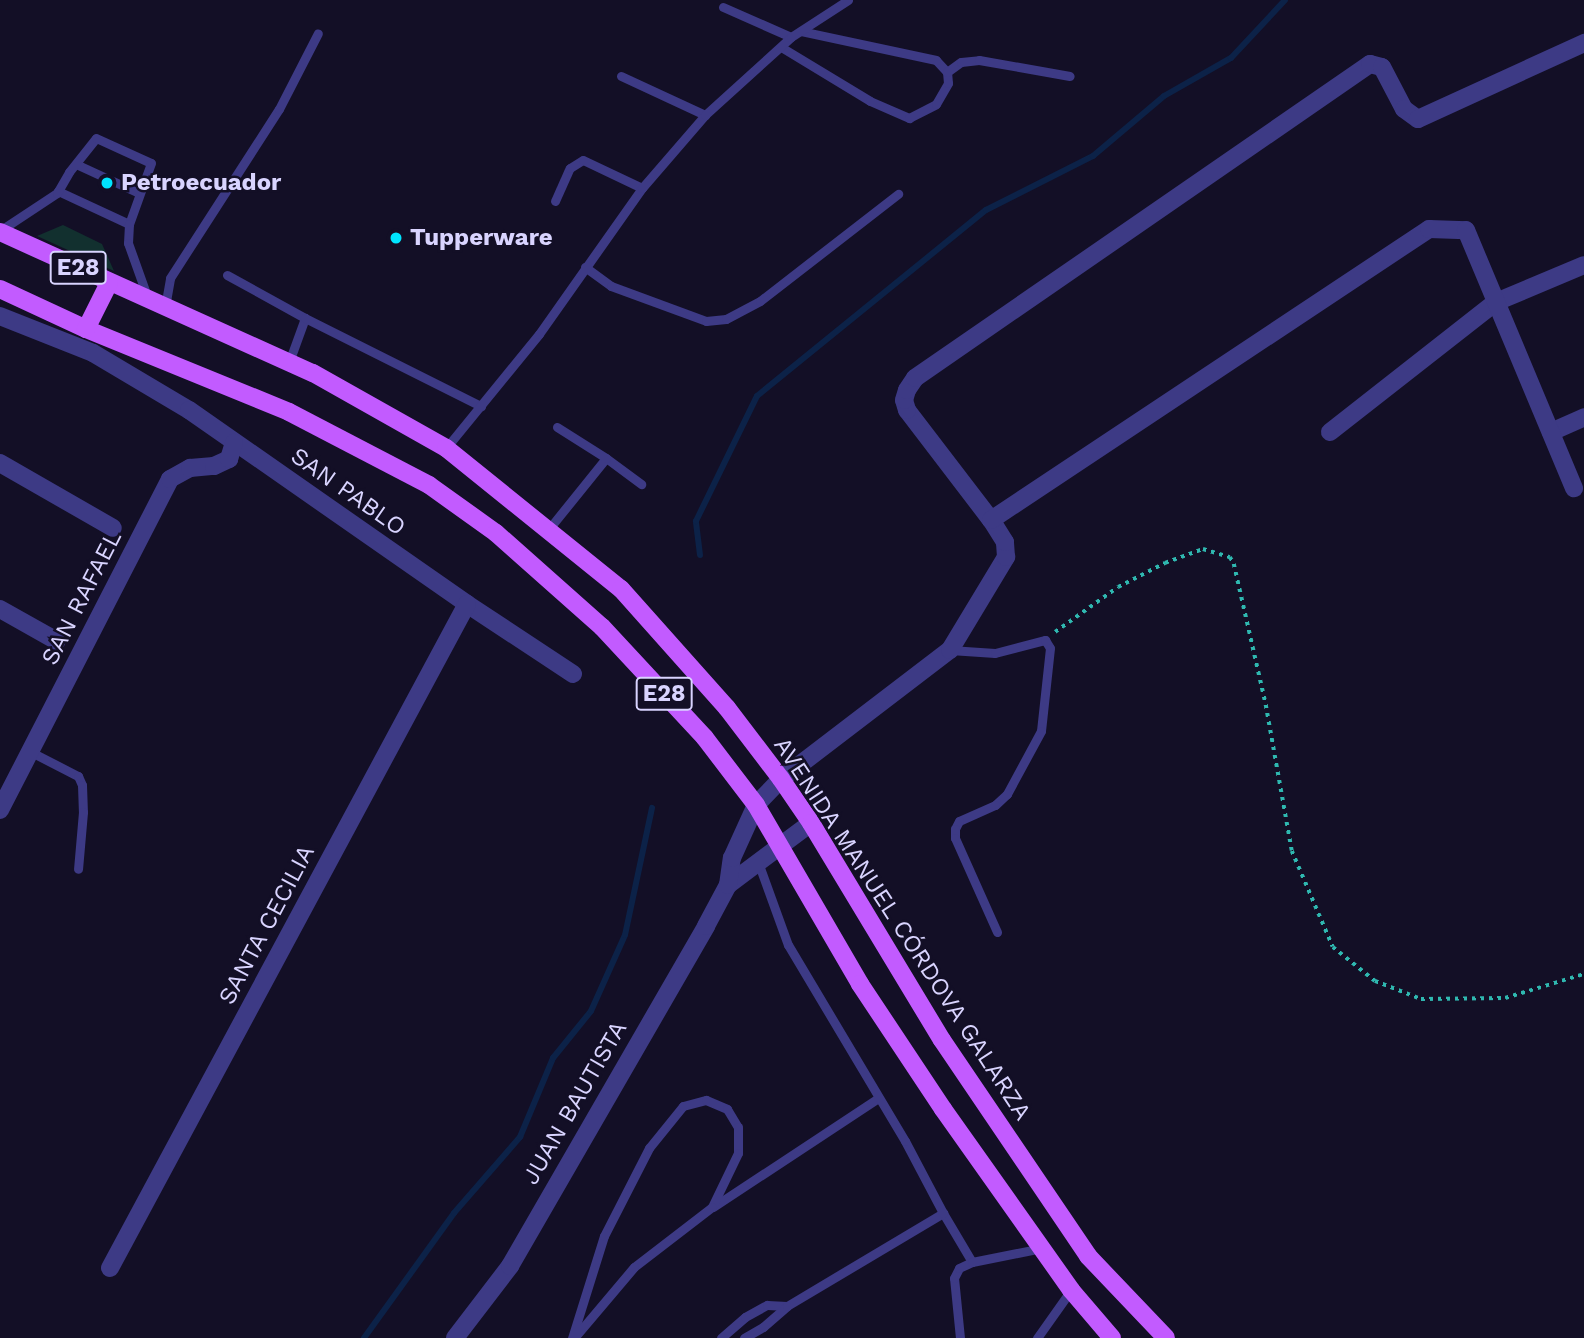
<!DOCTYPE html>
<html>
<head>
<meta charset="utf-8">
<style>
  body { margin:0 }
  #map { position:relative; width:1584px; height:1338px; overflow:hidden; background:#130f26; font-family:"Work Sans",sans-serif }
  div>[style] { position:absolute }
  .green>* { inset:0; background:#12302f }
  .stream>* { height:6px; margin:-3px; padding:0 3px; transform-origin:3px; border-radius:3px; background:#0c2248 }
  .path>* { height:3.5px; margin-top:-1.75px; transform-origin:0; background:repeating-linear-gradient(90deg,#2fb8b0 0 3.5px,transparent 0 8.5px) }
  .lane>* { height:9px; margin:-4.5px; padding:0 4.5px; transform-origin:4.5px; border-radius:4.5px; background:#3d3a85 }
  .street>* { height:18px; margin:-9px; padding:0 9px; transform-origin:9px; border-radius:9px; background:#3d3a85 }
  .primary>* { height:18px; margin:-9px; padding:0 9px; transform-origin:9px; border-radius:9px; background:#c25bff }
  .dots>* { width:19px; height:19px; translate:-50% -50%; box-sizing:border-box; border:4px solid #130f26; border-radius:50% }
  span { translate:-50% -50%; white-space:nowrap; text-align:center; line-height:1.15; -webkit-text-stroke:5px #130f26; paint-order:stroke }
  .shield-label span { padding:2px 5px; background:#130f26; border:2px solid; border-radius:5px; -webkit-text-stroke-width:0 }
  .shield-label { font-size:23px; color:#d9d4ff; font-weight:700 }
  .poi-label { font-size:24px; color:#d9d4ff; font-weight:700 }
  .left { translate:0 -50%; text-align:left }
  .street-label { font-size:24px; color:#d9d4ff }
</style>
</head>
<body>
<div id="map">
  <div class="green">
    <div style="clip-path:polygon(63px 225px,102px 244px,114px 271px,37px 236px)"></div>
  </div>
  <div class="stream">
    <div style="left:700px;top:555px;width:34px;rotate:-97deg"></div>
    <div style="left:696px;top:521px;width:139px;rotate:-64deg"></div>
    <div style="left:757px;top:396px;width:295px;rotate:-39.1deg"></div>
    <div style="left:986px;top:210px;width:120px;rotate:-26.8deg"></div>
    <div style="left:1093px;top:156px;width:93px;rotate:-40.2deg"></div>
    <div style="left:1164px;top:96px;width:77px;rotate:-29.6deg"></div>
    <div style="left:1231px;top:58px;width:79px;rotate:-47deg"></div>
    <div style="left:364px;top:1338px;width:154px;rotate:-54.2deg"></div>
    <div style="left:454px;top:1213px;width:101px;rotate:-49deg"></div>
    <div style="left:520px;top:1137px;width:86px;rotate:-67.3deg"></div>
    <div style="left:553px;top:1058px;width:60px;rotate:-51deg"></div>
    <div style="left:591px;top:1011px;width:83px;rotate:-65.9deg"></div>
    <div style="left:625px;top:935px;width:130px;rotate:-78deg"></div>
  </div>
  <div class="path">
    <div style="left:1055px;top:632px;width:77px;rotate:-35.5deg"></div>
    <div style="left:1118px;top:587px;width:53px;rotate:-27.1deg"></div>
    <div style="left:1165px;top:563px;width:40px;rotate:-20.2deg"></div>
    <div style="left:1203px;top:549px;width:28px;rotate:17deg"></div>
    <div style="left:1230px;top:557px;width:8px;rotate:60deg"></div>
    <div style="left:1234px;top:564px;width:145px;rotate:77.2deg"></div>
    <div style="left:1266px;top:705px;width:148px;rotate:79.9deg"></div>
    <div style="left:1292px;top:851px;width:104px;rotate:66.9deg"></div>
    <div style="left:1333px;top:947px;width:54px;rotate:39deg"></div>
    <div style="left:1375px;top:981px;width:49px;rotate:21.4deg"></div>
    <div style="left:1421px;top:999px;width:84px;rotate:-0.7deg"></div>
    <div style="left:1505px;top:998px;width:83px;rotate:-16.9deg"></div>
  </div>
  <div class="lane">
    <div style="left:723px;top:7px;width:74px;rotate:23.8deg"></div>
    <div style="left:781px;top:47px;width:104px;rotate:31.2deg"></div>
    <div style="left:870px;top:101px;width:43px;rotate:23.6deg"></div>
    <div style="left:909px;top:118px;width:30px;rotate:-27deg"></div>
    <div style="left:936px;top:104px;width:24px;rotate:-60deg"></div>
    <div style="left:948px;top:83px;width:11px;rotate:-95deg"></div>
    <div style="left:947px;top:72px;width:16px;rotate:-133deg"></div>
    <div style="left:936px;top:60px;width:138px;rotate:-167.9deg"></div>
    <div style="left:947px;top:72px;width:17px;rotate:-36deg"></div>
    <div style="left:961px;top:62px;width:18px;rotate:-6deg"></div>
    <div style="left:979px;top:60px;width:92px;rotate:10deg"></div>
    <div style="left:621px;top:76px;width:93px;rotate:24.9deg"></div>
    <div style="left:78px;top:165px;width:67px;rotate:24.7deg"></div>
    <div style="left:58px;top:191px;width:78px;rotate:24.9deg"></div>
    <div style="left:555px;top:201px;width:36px;rotate:-66deg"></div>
    <div style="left:570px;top:168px;width:15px;rotate:-32deg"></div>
    <div style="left:583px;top:160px;width:65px;rotate:25.4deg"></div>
    <div style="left:1px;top:230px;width:67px;rotate:-33.5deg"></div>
    <div style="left:57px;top:193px;width:24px;rotate:-60deg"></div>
    <div style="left:69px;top:172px;width:43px;rotate:-51.5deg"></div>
    <div style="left:96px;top:138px;width:60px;rotate:24.4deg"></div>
    <div style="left:151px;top:163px;width:65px;rotate:109.8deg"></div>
    <div style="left:129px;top:224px;width:19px;rotate:93deg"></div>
    <div style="left:128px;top:243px;width:56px;rotate:70.3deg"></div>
    <div style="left:585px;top:267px;width:32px;rotate:36deg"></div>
    <div style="left:611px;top:286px;width:101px;rotate:20.2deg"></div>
    <div style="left:706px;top:321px;width:20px;rotate:-6deg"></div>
    <div style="left:726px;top:319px;width:38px;rotate:-28deg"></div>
    <div style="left:760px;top:301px;width:175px;rotate:-37.8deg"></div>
    <div style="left:227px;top:275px;width:89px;rotate:28.9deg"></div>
    <div style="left:165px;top:307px;width:29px;rotate:-80deg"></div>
    <div style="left:170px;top:278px;width:201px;rotate:-57.2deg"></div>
    <div style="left:279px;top:109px;width:85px;rotate:-62.8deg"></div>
    <div style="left:289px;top:362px;width:47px;rotate:-70deg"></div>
    <div style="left:305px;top:318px;width:197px;rotate:26.6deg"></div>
    <div style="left:446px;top:448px;width:147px;rotate:-50.8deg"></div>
    <div style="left:539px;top:334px;width:179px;rotate:-54.8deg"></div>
    <div style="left:642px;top:188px;width:96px;rotate:-49.2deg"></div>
    <div style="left:705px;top:115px;width:116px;rotate:-42.2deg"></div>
    <div style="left:791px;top:37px;width:68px;rotate:-33deg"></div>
    <div style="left:606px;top:458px;width:44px;rotate:36.6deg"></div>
    <div style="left:548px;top:530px;width:92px;rotate:-51.1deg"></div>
    <div style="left:606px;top:458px;width:58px;rotate:-147.7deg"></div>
    <div style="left:950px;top:650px;width:45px;rotate:3.8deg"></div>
    <div style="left:995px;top:653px;width:52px;rotate:-14.6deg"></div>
    <div style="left:1045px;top:640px;width:9px;rotate:58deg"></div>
    <div style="left:1050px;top:648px;width:83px;rotate:96.2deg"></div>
    <div style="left:1041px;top:731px;width:72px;rotate:118.4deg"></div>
    <div style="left:1007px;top:794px;width:16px;rotate:137deg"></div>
    <div style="left:995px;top:805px;width:39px;rotate:156deg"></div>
    <div style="left:959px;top:821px;width:9px;rotate:117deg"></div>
    <div style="left:955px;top:829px;width:9px;rotate:90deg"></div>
    <div style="left:955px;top:838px;width:103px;rotate:65.9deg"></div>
    <div style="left:31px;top:752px;width:53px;rotate:27.1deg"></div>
    <div style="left:78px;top:776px;width:10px;rotate:66deg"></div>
    <div style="left:82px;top:785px;width:27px;rotate:88deg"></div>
    <div style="left:83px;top:812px;width:57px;rotate:95deg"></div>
    <div style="left:713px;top:1207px;width:198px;rotate:-33.4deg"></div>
    <div style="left:943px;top:1213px;width:57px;rotate:59.4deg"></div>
    <div style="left:572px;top:1338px;width:107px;rotate:-72.6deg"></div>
    <div style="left:604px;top:1236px;width:99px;rotate:-62.9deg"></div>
    <div style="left:649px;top:1148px;width:54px;rotate:-51deg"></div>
    <div style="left:683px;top:1106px;width:24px;rotate:-15deg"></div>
    <div style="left:706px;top:1100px;width:23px;rotate:23deg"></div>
    <div style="left:727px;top:1109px;width:21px;rotate:59deg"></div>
    <div style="left:738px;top:1127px;width:26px;rotate:90deg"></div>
    <div style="left:738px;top:1153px;width:60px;rotate:115.7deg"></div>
    <div style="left:712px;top:1207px;width:98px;rotate:142.4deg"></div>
    <div style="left:634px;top:1267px;width:93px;rotate:130.2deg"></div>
    <div style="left:721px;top:1338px;width:32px;rotate:-41deg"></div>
    <div style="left:745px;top:1317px;width:25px;rotate:-29deg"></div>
    <div style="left:767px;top:1305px;width:20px;rotate:3deg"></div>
    <div style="left:744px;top:1338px;width:22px;rotate:-30deg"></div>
    <div style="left:763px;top:1327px;width:32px;rotate:-41deg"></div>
    <div style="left:787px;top:1306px;width:182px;rotate:-30.8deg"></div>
    <div style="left:943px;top:1213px;width:81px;rotate:-117.8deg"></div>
    <div style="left:905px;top:1141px;width:228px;rotate:-120.8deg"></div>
    <div style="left:788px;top:945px;width:88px;rotate:-109.9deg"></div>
    <div style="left:960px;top:1338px;width:60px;rotate:-95.7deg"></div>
    <div style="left:954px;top:1278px;width:11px;rotate:-63deg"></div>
    <div style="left:959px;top:1268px;width:14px;rotate:-25deg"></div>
    <div style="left:972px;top:1262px;width:71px;rotate:-11.3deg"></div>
    <div style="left:1037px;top:1338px;width:59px;rotate:-54.7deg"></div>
  </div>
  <div class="street">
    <div style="left:0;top:316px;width:100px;rotate:21.7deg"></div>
    <div style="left:93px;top:353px;width:112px;rotate:30.7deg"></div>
    <div style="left:189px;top:410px;width:339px;rotate:34.9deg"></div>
    <div style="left:467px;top:604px;width:127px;rotate:33.4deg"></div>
    <div style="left:1330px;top:432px;width:211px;rotate:-38.1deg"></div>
    <div style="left:1496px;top:302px;width:95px;rotate:-22.8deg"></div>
    <div style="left:1551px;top:432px;width:36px;rotate:-24deg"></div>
    <div style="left:0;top:463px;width:130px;rotate:29.9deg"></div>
    <div style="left:991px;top:520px;width:138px;rotate:-127.4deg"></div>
    <div style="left:907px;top:410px;width:10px;rotate:-107deg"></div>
    <div style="left:904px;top:400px;width:10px;rotate:-73deg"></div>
    <div style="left:907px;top:390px;width:14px;rotate:-56deg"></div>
    <div style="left:915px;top:378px;width:553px;rotate:-34.61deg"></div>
    <div style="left:1370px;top:64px;width:12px;rotate:14deg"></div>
    <div style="left:1382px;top:67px;width:47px;rotate:62.4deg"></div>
    <div style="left:1404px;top:109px;width:17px;rotate:36deg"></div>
    <div style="left:1418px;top:119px;width:183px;rotate:-24.6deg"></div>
    <div style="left:0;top:609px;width:65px;rotate:29.3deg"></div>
    <div style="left:0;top:810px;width:372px;rotate:-62.8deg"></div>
    <div style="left:170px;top:479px;width:23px;rotate:-29deg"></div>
    <div style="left:190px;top:468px;width:24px;rotate:-5deg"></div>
    <div style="left:214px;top:466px;width:17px;rotate:-25deg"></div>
    <div style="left:229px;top:459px;width:17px;rotate:-73deg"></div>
    <div style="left:728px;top:885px;width:104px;rotate:-36.8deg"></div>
    <div style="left:110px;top:1268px;width:754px;rotate:-61.74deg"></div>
    <div style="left:455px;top:1338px;width:91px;rotate:-52.6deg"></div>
    <div style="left:510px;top:1266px;width:392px;rotate:-60deg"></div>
    <div style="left:706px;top:926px;width:47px;rotate:-61.8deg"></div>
    <div style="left:728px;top:885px;width:27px;rotate:-82deg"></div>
    <div style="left:732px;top:858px;width:58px;rotate:-65.6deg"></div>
    <div style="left:756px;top:805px;width:36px;rotate:-46deg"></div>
    <div style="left:781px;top:779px;width:213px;rotate:-37.4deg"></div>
    <div style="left:950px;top:650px;width:109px;rotate:-58.9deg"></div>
    <div style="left:1006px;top:557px;width:15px;rotate:-94deg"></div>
    <div style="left:1005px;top:542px;width:26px;rotate:-122deg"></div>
    <div style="left:991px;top:520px;width:526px;rotate:-33.6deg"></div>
    <div style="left:1429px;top:229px;width:37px;rotate:2deg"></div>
    <div style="left:1466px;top:230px;width:280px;rotate:67.3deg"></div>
  </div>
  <div class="primary">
    <div style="left:0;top:232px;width:343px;rotate:24.3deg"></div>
    <div style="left:313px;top:373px;width:153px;rotate:29.4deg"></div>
    <div style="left:446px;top:448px;width:225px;rotate:38.9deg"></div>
    <div style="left:621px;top:589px;width:159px;rotate:48.3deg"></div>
    <div style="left:727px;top:708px;width:89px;rotate:52.7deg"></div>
    <div style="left:781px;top:779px;width:53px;rotate:55.7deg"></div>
    <div style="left:811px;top:823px;width:253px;rotate:58.9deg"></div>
    <div style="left:942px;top:1040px;width:261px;rotate:55.9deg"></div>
    <div style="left:1088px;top:1256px;width:113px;rotate:46.4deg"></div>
    <div style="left:0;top:289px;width:95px;rotate:24.9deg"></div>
    <div style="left:86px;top:329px;width:219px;rotate:22.2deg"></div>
    <div style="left:289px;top:412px;width:158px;rotate:27.5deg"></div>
    <div style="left:429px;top:485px;width:82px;rotate:35.6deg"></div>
    <div style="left:496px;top:533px;width:142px;rotate:41.6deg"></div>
    <div style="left:602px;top:627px;width:151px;rotate:47.1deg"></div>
    <div style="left:705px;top:738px;width:84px;rotate:52.7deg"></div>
    <div style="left:756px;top:805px;width:207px;rotate:59.8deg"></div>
    <div style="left:860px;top:984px;width:150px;rotate:56.4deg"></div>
    <div style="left:943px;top:1109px;width:222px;rotate:54.7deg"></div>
    <div style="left:1071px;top:1290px;width:63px;rotate:49.5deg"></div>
    <div style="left:86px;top:329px;width:51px;rotate:-63.4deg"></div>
  </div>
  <div class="dots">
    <div style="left:107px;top:183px;background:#00e5ff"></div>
    <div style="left:396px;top:238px;background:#00e5ff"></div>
  </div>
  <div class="shield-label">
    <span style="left:78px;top:268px">E28</span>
    <span style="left:664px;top:694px">E28</span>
  </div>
  <div class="poi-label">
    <span class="left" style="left:121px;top:183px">Petroecuador</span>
    <span class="left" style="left:410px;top:238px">Tupperware</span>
  </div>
  <div class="street-label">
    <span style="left:348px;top:492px;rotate:35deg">SAN PABLO</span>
    <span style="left:82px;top:598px;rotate:-63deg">SAN RAFAEL</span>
    <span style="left:267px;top:925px;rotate:-62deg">SANTA CECILIA</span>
    <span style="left:902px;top:929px;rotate:57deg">AVENIDA MANUEL CÓRDOVA GALARZA</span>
    <span style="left:575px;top:1103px;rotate:-60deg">JUAN BAUTISTA</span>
  </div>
</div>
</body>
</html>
